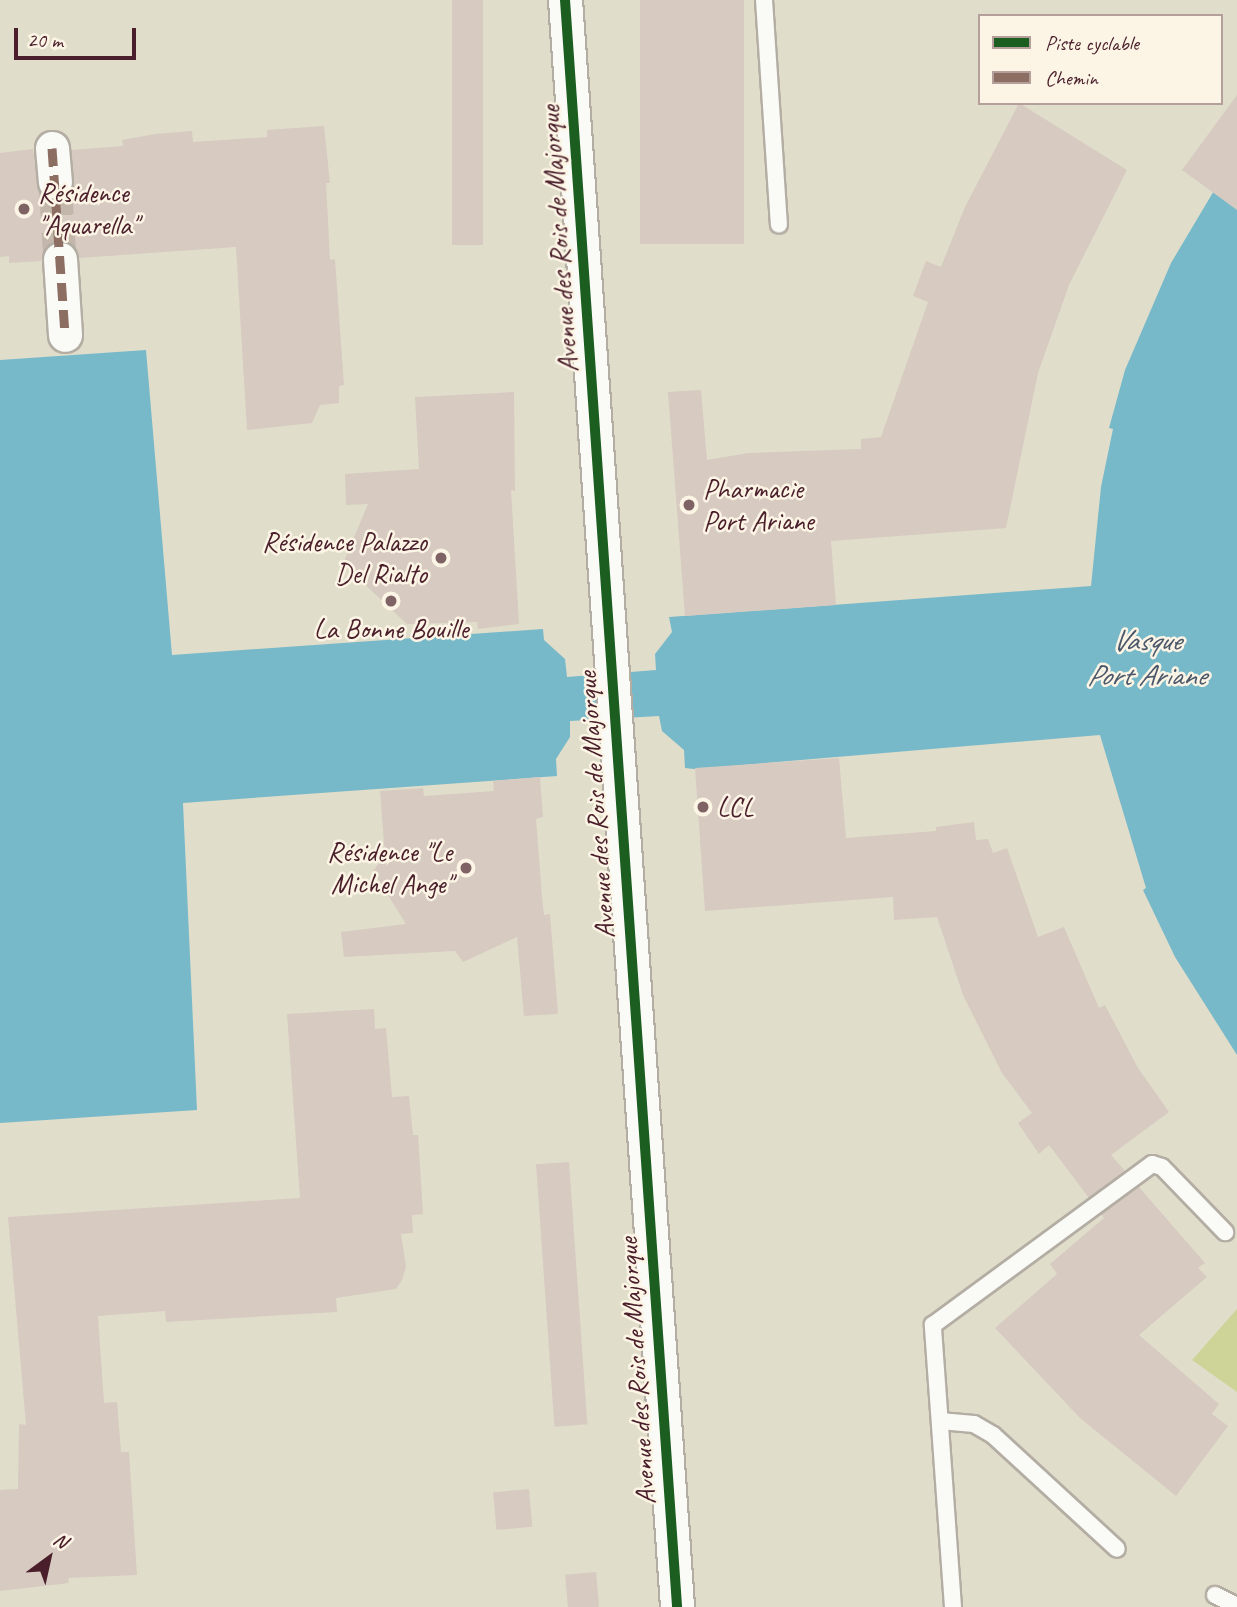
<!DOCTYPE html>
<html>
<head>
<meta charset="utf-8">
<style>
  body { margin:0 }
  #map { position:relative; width:1237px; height:1607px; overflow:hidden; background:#e1ddcb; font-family:Caveat,sans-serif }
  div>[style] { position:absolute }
  .green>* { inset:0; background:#ced498 }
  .water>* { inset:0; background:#77b9c9 }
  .building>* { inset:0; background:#d6cac1; transform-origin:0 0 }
  .street-tunnel>* { height:33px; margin-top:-16.5px; transform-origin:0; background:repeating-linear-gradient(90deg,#c3b7ab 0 33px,transparent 0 50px) }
  .roads { filter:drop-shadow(2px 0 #b3ada3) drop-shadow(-2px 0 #b3ada3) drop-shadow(0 2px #b3ada3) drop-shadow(0 -2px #b3ada3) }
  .lane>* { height:16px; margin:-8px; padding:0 8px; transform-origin:8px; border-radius:8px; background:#fafaf7 }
  .street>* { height:33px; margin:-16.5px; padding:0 16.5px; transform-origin:16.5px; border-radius:16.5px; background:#fafaf7 }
  .quiet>* { height:9px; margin-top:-4.5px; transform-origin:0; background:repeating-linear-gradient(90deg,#8d6e63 0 18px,transparent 0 27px) }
  .cycleway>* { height:10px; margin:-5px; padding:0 5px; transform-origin:5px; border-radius:5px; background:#1b5e20 }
  .dots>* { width:19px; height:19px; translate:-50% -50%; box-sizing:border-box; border:4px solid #fcf5e5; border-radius:50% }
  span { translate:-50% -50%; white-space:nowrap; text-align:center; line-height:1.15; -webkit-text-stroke:5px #fcf5e5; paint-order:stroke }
  .poi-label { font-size:28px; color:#4a1f2b }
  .left { translate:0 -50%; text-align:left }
  .right { translate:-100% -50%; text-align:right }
  .street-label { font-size:28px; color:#4a1f2b }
  .water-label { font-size:30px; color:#4a576a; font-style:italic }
  .legend { position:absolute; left:978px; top:14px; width:245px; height:91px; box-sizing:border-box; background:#fcf5e5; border:2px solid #b59f9b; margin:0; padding:9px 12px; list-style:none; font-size:21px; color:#4a1f2b }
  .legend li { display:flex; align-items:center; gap:14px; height:35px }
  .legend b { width:35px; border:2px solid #b59f9b }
  .north { position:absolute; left:14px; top:1523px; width:70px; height:70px; -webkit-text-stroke:5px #fcf5e5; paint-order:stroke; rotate:33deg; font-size:19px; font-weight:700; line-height:28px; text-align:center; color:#4a1f2b }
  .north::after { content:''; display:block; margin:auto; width:24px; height:32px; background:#4a1f2b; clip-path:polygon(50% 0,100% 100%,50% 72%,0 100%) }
  .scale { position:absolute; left:14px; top:28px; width:122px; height:32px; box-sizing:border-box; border:4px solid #4a1f2b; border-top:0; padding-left:9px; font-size:21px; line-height:24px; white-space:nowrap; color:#4a1f2b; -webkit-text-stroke:5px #fcf5e5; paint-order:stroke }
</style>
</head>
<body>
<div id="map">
  <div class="green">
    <div style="clip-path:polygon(1237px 1309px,1237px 1392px,1192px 1360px)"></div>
  </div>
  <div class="water">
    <div style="clip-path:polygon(1237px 152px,1237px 1055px,1175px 957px,1143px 890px,1146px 888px,1100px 735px,694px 769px,685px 768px,684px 750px,662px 731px,659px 716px,570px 721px,570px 737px,556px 759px,557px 776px,183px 803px,197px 1110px,0 1123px,0 360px,146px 350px,172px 655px,543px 629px,544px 640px,565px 659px,567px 677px,656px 670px,655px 654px,672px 632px,669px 617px,1091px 586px,1101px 487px,1113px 429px,1109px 428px,1125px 370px,1171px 263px)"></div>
  </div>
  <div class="building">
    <div style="left:452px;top:0;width:31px;height:245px"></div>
    <div style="left:640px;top:0;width:104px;height:244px"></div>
    <div style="clip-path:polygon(1237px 95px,1237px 210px,1182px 170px)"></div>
    <div style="clip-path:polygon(1019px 103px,1127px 170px,1069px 285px,1038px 373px,1006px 528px,831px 541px,836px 605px,685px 616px,668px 392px,701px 390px,707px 460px,748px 453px,861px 449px,861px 439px,881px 437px,928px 302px,913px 296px,926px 261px,941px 267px,965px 207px)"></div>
    <div style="clip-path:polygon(324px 126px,330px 183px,326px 183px,330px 260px,335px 259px,344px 385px,339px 386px,339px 403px,320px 405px,312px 423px,247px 430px,236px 247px,79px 258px,76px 248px,59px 240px,49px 243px,41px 261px,9px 263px,9px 256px,0 257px,0 153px,33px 149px,39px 192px,56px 201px,73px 189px,71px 150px,123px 146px,122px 140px,155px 134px,192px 131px,193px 142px,267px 137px,267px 130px)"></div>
    <div style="clip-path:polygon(514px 392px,515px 491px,511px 490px,519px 624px,478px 629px,477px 622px,407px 624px,343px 564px,368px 504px,346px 505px,345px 474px,419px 469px,415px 397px)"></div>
    <div style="clip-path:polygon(839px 758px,846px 838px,936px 831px,936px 827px,974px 822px,976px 840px,988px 839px,993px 853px,1007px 848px,1038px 937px,1064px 927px,1099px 1008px,1105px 1005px,1138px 1068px,1169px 1112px,1111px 1155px,1125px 1171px,1089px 1198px,1049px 1145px,1039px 1154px,1018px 1123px,1032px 1113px,1002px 1073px,963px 995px,937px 917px,894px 920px,893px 897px,705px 911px,695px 768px)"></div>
    <div style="clip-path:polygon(540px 777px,543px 817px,536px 819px,542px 897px,544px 915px,550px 914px,558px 1014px,524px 1016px,517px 937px,463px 962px,455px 951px,344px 957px,341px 932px,406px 924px,373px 871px,385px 856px,380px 791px,423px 788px,424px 796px,494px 791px,493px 781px)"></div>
    <div style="clip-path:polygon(374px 1009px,375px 1029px,386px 1028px,392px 1097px,409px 1096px,413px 1135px,418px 1135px,423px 1214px,412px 1215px,413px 1233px,401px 1234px,406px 1267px,402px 1280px,396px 1289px,336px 1298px,337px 1312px,166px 1322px,165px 1311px,98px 1316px,104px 1403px,117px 1402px,121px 1452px,129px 1452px,137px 1575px,68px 1578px,69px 1583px,0 1591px,0 1490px,18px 1489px,19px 1424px,26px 1425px,8px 1217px,300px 1198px,287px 1014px)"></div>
    <div style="left:569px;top:1162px;width:263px;height:33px;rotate:86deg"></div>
    <div style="clip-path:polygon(1139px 1187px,1205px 1263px,1198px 1268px,1207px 1277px,1139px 1335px,1219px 1404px,1212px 1414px,1228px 1426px,1176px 1496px,1080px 1418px,995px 1328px,1057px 1274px,1050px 1264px,1104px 1218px,1101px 1214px)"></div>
    <div style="left:529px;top:1489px;width:38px;height:36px;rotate:85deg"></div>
    <div style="left:596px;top:1572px;width:35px;height:31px;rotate:85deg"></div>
  </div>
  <div class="street-tunnel">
    <div style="left:55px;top:182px;width:77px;rotate:86.3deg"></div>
  </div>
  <div class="roads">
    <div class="lane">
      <div style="left:764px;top:0;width:225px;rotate:86.2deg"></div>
      <div style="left:940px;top:1421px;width:34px;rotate:5deg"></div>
      <div style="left:974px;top:1424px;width:22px;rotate:30deg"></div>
      <div style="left:993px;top:1435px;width:168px;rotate:42.6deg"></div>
      <div style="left:1215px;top:1595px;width:25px;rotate:27deg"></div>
      <div style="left:953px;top:1607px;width:283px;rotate:-94.1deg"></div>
      <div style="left:933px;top:1325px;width:272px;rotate:-36.3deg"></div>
      <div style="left:1152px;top:1164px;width:10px;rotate:17deg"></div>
      <div style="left:1162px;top:1167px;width:91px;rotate:45.9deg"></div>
    </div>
    <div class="street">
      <div style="left:565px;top:0;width:1611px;rotate:86.01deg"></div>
      <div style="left:52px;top:148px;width:34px;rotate:85deg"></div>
      <div style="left:60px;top:259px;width:76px;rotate:86.2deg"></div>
    </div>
  </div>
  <div class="quiet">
    <div style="left:52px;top:148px;width:187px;rotate:86deg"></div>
  </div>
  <div class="cycleway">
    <div style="left:565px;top:0;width:1611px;rotate:86.01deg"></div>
  </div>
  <div class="dots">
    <div style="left:24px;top:209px;background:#7f6263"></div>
    <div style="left:689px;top:505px;background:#7f6263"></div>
    <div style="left:441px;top:558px;background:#7f6263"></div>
    <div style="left:391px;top:601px;background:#7f6263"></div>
    <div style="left:703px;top:807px;background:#7f6263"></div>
    <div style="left:466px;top:868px;background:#7f6263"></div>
  </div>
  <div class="poi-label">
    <span class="left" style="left:38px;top:209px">Résidence<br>"Aquarella"</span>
    <span class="left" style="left:703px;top:505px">Pharmacie<br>Port Ariane</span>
    <span class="right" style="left:427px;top:558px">Résidence Palazzo<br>Del Rialto</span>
    <span style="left:391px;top:629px">La Bonne Bouille</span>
    <span class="left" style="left:717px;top:807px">LCL</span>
    <span class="right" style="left:452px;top:868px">Résidence "Le<br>Michel Ange"</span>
  </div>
  <div class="street-label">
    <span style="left:559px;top:239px;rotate:-94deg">Avenue des Rois de Majorque</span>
    <span style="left:596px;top:805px;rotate:-94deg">Avenue des Rois de Majorque</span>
    <span style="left:637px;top:1371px;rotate:-94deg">Avenue des Rois de Majorque</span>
  </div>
  <div class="water-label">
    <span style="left:1146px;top:657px">Vasque<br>Port Ariane</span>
  </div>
  <ul class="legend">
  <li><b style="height:9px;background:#1b5e20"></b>Piste cyclable</li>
  <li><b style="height:9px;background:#8d6e63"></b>Chemin</li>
  </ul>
  <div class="north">N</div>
  <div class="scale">20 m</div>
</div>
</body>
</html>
